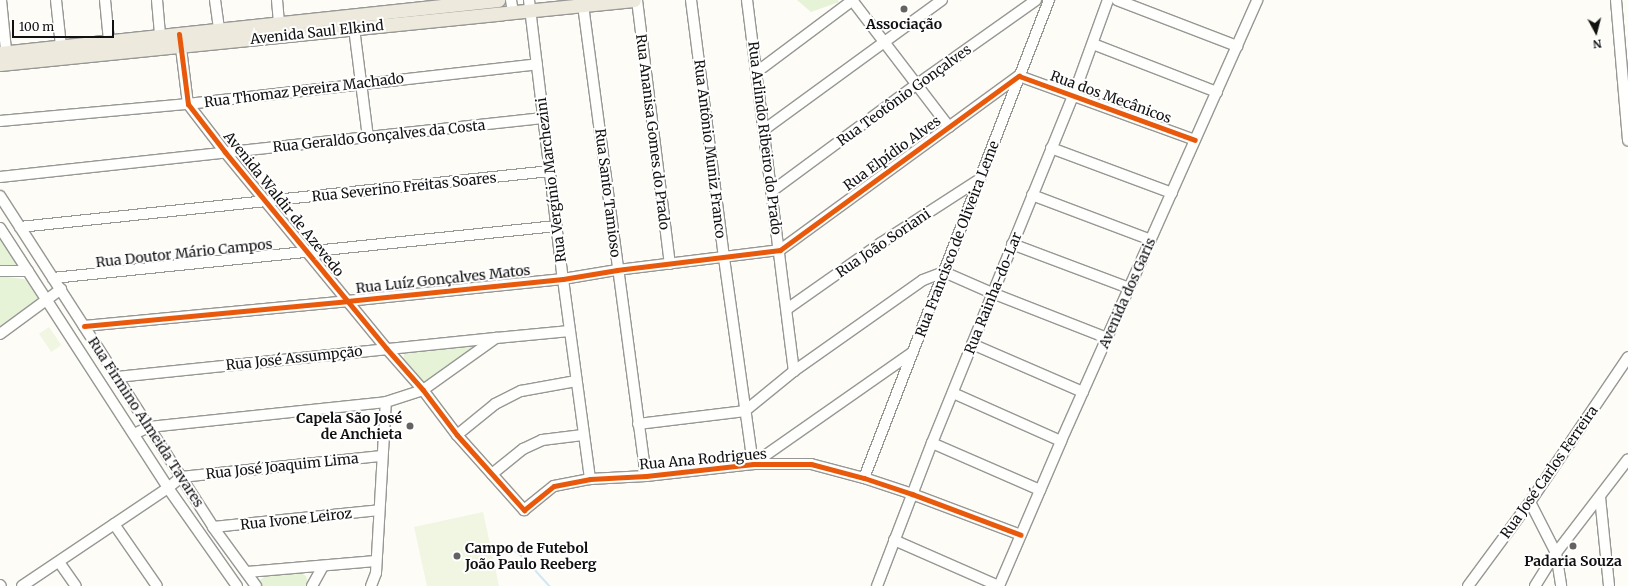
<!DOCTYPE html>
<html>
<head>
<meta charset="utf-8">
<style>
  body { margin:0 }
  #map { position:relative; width:1628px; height:586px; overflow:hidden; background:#fdfcf7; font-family:Merriweather,serif }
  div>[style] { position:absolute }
  .green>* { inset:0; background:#e7f3d7 }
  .pitch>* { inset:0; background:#f0f6e1; transform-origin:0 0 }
  .stream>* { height:2px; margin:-1px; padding:0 1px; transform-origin:1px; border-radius:1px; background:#cde8f7 }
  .roads { filter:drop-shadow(1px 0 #979795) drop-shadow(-1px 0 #979795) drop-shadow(0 1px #979795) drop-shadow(0 -1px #979795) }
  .minor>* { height:10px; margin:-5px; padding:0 5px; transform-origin:5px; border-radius:5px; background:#fffffe }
  .major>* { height:13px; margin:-6.5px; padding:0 6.5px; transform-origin:6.5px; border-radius:6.5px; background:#ede9dc }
  .cycleway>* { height:5px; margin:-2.5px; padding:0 2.5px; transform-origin:2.5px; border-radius:2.5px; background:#e8590c }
  .dots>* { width:11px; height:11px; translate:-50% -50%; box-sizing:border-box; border:2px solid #fff; border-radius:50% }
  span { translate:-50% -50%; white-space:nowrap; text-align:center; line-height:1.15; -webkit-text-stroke:4px #fff; paint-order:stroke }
  .poi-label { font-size:14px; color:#111; font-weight:700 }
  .right { translate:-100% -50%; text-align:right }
  .left { translate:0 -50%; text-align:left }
  .street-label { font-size:14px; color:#111 }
  .north { position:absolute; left:1576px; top:12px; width:40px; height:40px; -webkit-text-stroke:3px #fff; paint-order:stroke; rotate:173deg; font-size:11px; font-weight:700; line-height:16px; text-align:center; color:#111 }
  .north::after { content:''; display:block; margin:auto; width:14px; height:18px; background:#111; clip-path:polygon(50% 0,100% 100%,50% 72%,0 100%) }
  .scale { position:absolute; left:12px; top:20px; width:102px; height:18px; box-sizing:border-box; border:2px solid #111; border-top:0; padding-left:5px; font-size:12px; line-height:14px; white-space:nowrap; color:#111; -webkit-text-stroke:3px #fff; paint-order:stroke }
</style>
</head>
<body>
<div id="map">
  <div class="green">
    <div style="clip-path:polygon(797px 0,838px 0,839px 2px,811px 12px)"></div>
    <div style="clip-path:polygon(0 238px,17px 265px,0 266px)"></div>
    <div style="clip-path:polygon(0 276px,30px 280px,42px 300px,0 332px)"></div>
    <div style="clip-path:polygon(475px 345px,475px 348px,426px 382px,421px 381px,403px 360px,405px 351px)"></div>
    <div style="clip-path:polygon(293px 571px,299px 572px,306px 576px,309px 586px,258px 586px,258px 581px,266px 576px)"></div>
  </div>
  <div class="pitch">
    <div style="left:49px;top:327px;width:22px;height:12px;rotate:56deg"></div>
    <div style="clip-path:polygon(483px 512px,499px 586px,427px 586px,414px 527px)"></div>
  </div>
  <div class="stream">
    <div style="left:509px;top:547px;width:19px;rotate:36deg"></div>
    <div style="left:524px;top:558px;width:38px;rotate:48deg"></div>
  </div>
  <div class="roads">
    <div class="minor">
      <div style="left:1px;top:0;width:60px;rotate:84.3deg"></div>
      <div style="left:56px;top:0;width:46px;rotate:83.8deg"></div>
      <div style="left:105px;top:0;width:41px;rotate:84.4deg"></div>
      <div style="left:157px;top:0;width:36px;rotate:85deg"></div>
      <div style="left:215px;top:0;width:30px;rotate:82deg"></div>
      <div style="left:277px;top:0;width:23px;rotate:85deg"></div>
      <div style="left:511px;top:0;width:13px;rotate:81deg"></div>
      <div style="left:529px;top:0;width:281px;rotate:83.1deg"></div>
      <div style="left:563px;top:279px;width:202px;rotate:82.3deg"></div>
      <div style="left:637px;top:0;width:266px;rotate:82.9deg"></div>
      <div style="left:691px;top:0;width:260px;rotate:82.7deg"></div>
      <div style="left:724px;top:258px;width:208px;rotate:82deg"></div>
      <div style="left:753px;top:464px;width:195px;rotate:-35deg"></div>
      <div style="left:747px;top:0;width:374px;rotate:82.8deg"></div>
      <div style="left:852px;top:0;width:160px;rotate:52.6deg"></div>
      <div style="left:1117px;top:0;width:129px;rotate:21deg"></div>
      <div style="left:1616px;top:0;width:141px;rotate:85.1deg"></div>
      <div style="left:583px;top:5px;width:475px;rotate:82.4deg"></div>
      <div style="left:354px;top:28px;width:110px;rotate:82.7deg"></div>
      <div style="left:180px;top:40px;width:64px;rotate:82.9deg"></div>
      <div style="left:188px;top:104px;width:61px;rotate:52.4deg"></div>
      <div style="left:225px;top:152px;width:254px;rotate:50.6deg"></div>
      <div style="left:386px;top:348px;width:56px;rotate:48.6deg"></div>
      <div style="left:423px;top:390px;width:56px;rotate:52.9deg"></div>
      <div style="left:457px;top:435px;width:101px;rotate:48.2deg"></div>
      <div style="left:524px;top:510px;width:38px;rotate:-39deg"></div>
      <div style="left:554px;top:486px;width:37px;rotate:-11deg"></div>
      <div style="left:590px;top:479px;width:56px;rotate:-3.1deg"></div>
      <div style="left:646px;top:476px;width:108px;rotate:-6.4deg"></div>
      <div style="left:753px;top:464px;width:58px"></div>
      <div style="left:811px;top:464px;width:55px;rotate:14.8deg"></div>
      <div style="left:864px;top:478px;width:51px;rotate:18.4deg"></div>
      <div style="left:912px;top:494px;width:116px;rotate:20.6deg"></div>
      <div style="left:1093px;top:44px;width:133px;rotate:21.2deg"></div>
      <div style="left:758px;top:71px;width:119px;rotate:-36.8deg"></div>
      <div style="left:0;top:121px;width:189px;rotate:-5.2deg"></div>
      <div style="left:188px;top:104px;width:351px;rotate:-6.5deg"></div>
      <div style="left:765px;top:129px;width:219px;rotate:-36.1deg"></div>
      <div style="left:1051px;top:148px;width:129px;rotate:20.4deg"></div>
      <div style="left:0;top:177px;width:546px;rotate:-6.2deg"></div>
      <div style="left:772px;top:191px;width:179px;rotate:-36.4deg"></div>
      <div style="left:916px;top:85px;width:147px;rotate:-35.3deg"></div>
      <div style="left:1032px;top:195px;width:127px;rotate:20.7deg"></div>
      <div style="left:0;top:196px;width:394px;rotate:57.2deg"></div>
      <div style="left:213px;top:527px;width:73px;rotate:53.9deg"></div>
      <div style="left:20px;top:227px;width:533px;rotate:-6.03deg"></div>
      <div style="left:0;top:228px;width:310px;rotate:57.1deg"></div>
      <div style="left:168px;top:488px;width:120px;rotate:54.9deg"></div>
      <div style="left:1012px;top:244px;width:125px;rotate:20.6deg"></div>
      <div style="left:0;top:271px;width:28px"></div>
      <div style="left:53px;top:278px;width:506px;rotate:-5.9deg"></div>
      <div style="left:787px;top:309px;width:115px;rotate:-35.1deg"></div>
      <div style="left:881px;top:243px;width:118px;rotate:-32.9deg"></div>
      <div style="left:84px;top:326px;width:264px;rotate:-5.4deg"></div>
      <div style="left:347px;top:301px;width:217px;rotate:-5.8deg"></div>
      <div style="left:563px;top:279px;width:55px;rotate:-9.5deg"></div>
      <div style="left:617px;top:270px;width:164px;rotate:-7deg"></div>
      <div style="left:780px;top:250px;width:296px;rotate:-36.1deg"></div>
      <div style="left:1019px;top:76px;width:187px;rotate:20deg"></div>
      <div style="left:0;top:334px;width:76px;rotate:-36.4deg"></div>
      <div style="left:972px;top:344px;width:121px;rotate:23.4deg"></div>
      <div style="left:117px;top:377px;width:380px;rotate:-5.9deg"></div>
      <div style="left:953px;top:393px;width:118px;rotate:24deg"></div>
      <div style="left:638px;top:424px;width:108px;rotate:-6.9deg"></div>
      <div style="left:745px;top:411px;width:63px;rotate:-39.2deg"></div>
      <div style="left:794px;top:371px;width:158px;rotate:-35.2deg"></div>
      <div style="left:923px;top:280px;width:22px;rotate:-21deg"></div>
      <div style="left:944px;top:272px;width:52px;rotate:23.6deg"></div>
      <div style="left:992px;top:293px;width:123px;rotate:21.4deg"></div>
      <div style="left:134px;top:434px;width:17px;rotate:-25deg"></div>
      <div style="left:149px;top:427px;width:238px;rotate:-6deg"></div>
      <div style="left:386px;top:402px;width:39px;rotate:-18deg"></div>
      <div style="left:423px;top:390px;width:90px;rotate:-35.5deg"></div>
      <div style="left:496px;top:338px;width:74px;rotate:-5.4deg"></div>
      <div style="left:457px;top:435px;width:49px;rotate:-39.2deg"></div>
      <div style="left:495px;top:404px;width:29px;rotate:-27deg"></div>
      <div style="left:521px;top:391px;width:56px;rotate:-10.3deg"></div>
      <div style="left:932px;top:443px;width:118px;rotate:23.5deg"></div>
      <div style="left:492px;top:474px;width:40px;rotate:-39deg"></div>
      <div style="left:523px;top:449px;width:21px;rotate:-25deg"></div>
      <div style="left:542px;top:440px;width:41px;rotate:-7deg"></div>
      <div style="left:864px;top:478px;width:513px;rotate:-68.84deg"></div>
      <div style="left:1600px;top:497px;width:89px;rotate:84.2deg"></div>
      <div style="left:1530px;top:502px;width:57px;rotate:63deg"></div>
      <div style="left:1556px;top:553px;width:33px;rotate:81deg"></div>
      <div style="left:114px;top:524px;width:75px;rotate:55.3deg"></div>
      <div style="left:213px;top:527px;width:167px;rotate:-5.8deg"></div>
      <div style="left:894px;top:540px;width:115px;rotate:23.7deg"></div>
      <div style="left:59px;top:562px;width:29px;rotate:55deg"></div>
      <div style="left:247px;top:572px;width:129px;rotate:-4.9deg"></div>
      <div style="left:0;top:585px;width:1px;rotate:45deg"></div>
      <div style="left:22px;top:586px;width:176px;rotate:-33.9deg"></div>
      <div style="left:168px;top:488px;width:17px;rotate:-40deg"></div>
      <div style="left:181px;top:477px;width:202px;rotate:-6deg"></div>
      <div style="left:312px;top:586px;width:23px;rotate:-61deg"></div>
      <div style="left:371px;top:586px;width:14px;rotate:-69deg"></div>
      <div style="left:376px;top:573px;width:171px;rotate:-86.7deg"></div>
      <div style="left:877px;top:586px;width:153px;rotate:-69deg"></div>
      <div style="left:932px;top:443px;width:380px;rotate:-67.9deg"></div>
      <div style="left:1075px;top:91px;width:97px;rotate:-70.1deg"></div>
      <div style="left:999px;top:586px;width:158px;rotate:-66.8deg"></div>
      <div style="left:1061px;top:441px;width:483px;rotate:-66deg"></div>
      <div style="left:1468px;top:586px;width:104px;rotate:-53.6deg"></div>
      <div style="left:1530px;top:502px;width:175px;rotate:-55.9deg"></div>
      <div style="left:1535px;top:586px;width:39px;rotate:-58deg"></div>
      <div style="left:1556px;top:553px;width:118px;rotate:-52.5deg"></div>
    </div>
    <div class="major">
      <div style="left:0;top:53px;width:501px;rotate:-6.07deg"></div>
      <div style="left:0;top:64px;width:637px;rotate:-5.76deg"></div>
    </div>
  </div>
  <div class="cycleway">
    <div style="left:179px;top:34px;width:71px;rotate:82.7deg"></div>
    <div style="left:188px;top:104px;width:61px;rotate:52.4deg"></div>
    <div style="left:225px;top:152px;width:254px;rotate:50.6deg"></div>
    <div style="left:386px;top:348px;width:56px;rotate:48.6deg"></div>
    <div style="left:423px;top:390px;width:56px;rotate:52.9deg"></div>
    <div style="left:457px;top:435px;width:101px;rotate:48.2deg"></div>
    <div style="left:524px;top:510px;width:38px;rotate:-39deg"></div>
    <div style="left:554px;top:486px;width:37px;rotate:-11deg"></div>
    <div style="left:590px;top:479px;width:56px;rotate:-3.1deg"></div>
    <div style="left:646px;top:476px;width:108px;rotate:-6.4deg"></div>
    <div style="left:753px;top:464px;width:58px"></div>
    <div style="left:811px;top:464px;width:55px;rotate:14.8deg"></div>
    <div style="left:864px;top:478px;width:51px;rotate:18.4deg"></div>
    <div style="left:912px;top:494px;width:116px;rotate:20.6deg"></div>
    <div style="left:84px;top:326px;width:264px;rotate:-5.4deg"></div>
    <div style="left:347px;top:301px;width:217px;rotate:-5.8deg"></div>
    <div style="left:563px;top:279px;width:55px;rotate:-9.5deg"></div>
    <div style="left:617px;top:270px;width:164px;rotate:-7deg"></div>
    <div style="left:780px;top:250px;width:296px;rotate:-36.1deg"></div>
    <div style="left:1019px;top:76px;width:187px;rotate:20deg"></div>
  </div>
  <div class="dots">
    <div style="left:904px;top:9px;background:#646362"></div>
    <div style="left:410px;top:426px;background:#646362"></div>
    <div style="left:1573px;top:546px;background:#646362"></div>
    <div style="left:457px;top:556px;background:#646362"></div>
  </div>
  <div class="poi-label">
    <span style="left:904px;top:24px">Associação</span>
    <span class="right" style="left:402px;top:426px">Capela São José<br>de Anchieta</span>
    <span class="left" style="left:465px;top:556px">Campo de Futebol<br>João Paulo Reeberg</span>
    <span style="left:1573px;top:561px">Padaria Souza</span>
  </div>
  <div class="street-label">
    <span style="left:317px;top:32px;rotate:-6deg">Avenida Saul Elkind</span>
    <span style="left:304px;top:90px;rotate:-7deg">Rua Thomaz Pereira Machado</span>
    <span style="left:904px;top:95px;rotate:-36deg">Rua Teotônio Gonçalves</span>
    <span style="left:1111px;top:97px;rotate:20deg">Rua dos Mecânicos</span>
    <span style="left:653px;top:132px;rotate:83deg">Rua Ananisa Gomes do Prado</span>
    <span style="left:379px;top:136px;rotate:-6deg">Rua Geraldo Gonçalves da Costa</span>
    <span style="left:765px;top:138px;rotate:83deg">Rua Arlindo Ribeiro do Prado</span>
    <span style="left:710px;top:149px;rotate:83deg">Rua Antônio Muniz Franco</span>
    <span style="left:892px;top:153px;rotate:-36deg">Rua Elpídio Alves</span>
    <span style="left:551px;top:180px;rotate:-97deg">Rua Vergínio Marchezini</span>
    <span style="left:404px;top:187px;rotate:-6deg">Rua Severino Freitas Soares</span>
    <span style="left:608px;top:193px;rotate:83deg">Rua Santo Tamioso</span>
    <span style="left:284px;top:204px;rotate:51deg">Avenida Waldir de Azevedo</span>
    <span style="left:957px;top:239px;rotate:-69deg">Rua Francisco de Oliveira Leme</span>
    <span style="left:883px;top:243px;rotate:-34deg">Rua João Soriani</span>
    <span style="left:184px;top:253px;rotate:-6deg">Rua Doutor Mário Campos</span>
    <span style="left:443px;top:279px;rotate:-6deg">Rua Luíz Gonçalves Matos</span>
    <span style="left:993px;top:293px;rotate:-68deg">Rua Rainha-do-Lar</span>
    <span style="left:1127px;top:293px;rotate:-66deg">Avenida dos Garis</span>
    <span style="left:294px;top:358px;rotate:-6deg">Rua José Assumpção</span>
    <span style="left:146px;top:422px;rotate:57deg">Rua Firmino Almeida Tavares</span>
    <span style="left:703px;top:459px;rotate:-5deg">Rua Ana Rodrigues</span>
    <span style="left:282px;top:466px;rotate:-6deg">Rua José Joaquim Lima</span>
    <span style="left:1549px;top:472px;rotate:-55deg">Rua José Carlos Ferreira</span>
    <span style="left:296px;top:519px;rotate:-6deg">Rua Ivone Leiroz</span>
  </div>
  <div class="north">N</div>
  <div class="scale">100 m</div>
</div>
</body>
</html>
